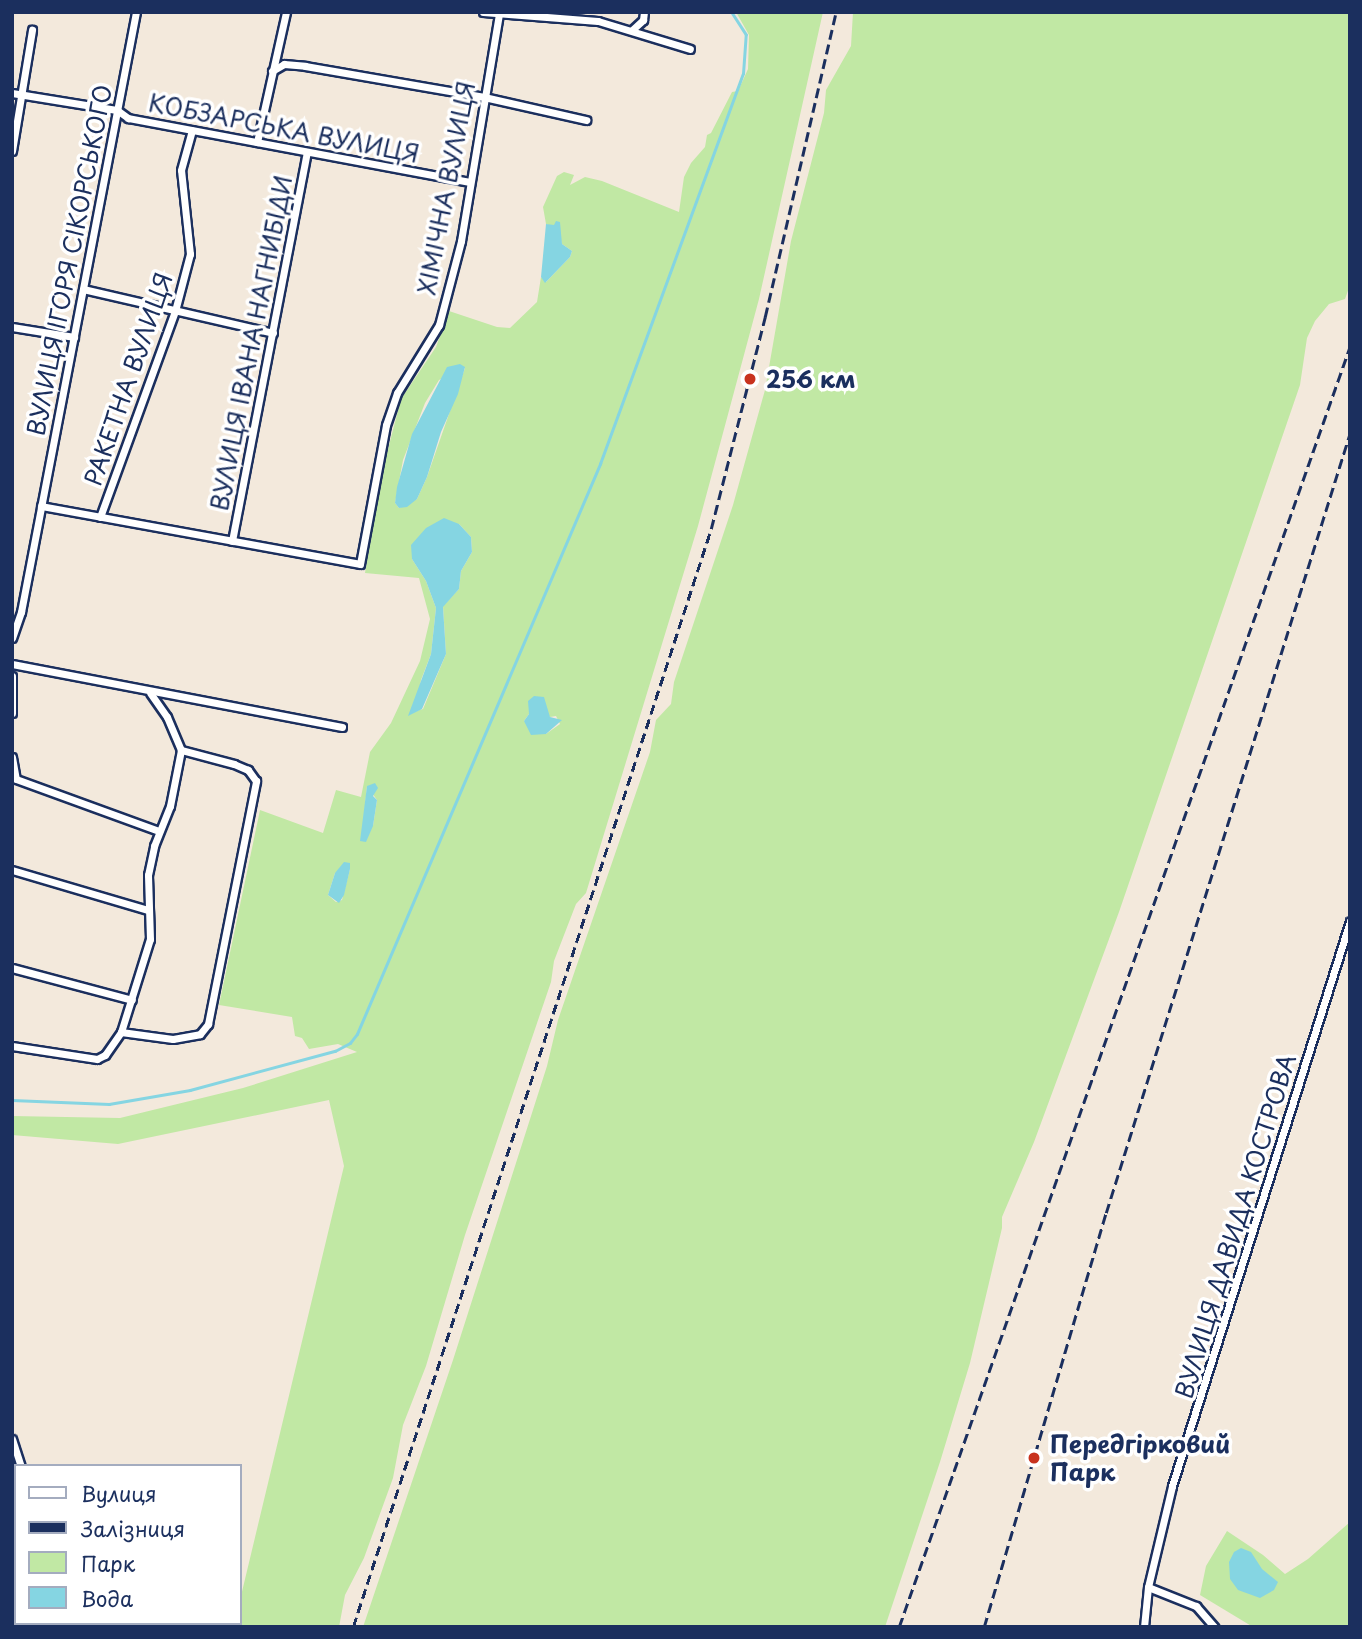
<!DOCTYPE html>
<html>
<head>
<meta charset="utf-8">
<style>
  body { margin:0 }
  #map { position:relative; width:1362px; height:1639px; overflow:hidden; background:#f3e9dc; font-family:"Playpen Sans",sans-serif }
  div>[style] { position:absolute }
  .green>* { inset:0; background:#c1e8a4 }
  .water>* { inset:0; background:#85d5e2 }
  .stream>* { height:2.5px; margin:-1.25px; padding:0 1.25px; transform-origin:1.25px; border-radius:1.25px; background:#85d5e2 }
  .roads { filter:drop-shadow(2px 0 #1b2f5e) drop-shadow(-2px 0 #1b2f5e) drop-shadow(0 2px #1b2f5e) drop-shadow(0 -2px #1b2f5e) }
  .minor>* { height:7px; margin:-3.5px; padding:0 3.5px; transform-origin:3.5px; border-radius:3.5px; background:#fff }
  .rail>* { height:2.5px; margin-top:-1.25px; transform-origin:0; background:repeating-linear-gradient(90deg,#1b2f5e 0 10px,transparent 0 15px) }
  .dots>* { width:19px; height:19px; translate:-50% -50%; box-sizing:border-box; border:4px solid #fff; border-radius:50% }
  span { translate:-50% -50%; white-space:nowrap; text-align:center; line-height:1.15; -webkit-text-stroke:7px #fff; paint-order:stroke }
  .street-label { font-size:24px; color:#1b2f5e }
  .poi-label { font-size:24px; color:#1b2f5e; font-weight:700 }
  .left { translate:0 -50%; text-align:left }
  .frame { position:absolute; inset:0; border:14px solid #1b2f5e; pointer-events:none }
  .legend { position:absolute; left:14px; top:1464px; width:228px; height:161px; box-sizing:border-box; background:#fff; border:2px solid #a4acbf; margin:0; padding:9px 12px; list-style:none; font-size:21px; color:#1b2f5e }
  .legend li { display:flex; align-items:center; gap:14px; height:35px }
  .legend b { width:35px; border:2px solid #a4acbf }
</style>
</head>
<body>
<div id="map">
  <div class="green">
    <div style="clip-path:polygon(evenodd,736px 12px,823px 12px,759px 299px,698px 526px,586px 893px,576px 904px,554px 961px,551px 982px,465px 1235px,426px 1366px,403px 1425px,393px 1478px,364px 1558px,345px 1595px,339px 1627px,236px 1627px,236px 1623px,240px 1623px,240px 1600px,344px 1166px,329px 1100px,118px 1144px,12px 1135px,12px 1116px,120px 1118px,243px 1088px,357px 1052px,338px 1044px,309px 1049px,302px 1038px,295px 1036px,292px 1017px,219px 1005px,260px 810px,323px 833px,336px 790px,361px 797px,370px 752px,391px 723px,420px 661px,430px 619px,419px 578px,365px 573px,380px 480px,401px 399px,436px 347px,449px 311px,497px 327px,510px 328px,537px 302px,541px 277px,546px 282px,570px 257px,572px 251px,562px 244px,558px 229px,546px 224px,543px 207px,557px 176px,564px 172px,574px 175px,570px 185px,585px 177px,602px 181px,679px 212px,684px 177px,691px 163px,705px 147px,707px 135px,711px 133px,732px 92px,738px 91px,748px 69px,749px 35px,736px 12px,465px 368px,427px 477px,417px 499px,399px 508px,395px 503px,403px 460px,425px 403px,439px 380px,465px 368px,736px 12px,459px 524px,471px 537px,472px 552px,461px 571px,459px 589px,443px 606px,446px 654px,423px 709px,416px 711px,421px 680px,431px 654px,436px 608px,426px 581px,412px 559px,459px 524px,736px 12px,546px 712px,550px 717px,556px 716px,560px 724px,546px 734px,524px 721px,529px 714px,546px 712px,736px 12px,367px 786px,377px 800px,373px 826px,363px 826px,367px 786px,736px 12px,350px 869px,342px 900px,336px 902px,328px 895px,335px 873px,350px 869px)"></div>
    <div style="clip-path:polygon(853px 12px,1350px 12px,1350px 285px,1345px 299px,1329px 304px,1315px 321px,1307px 338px,1300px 385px,1119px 912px,1034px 1142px,1002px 1217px,1002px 1228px,970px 1363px,940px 1462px,885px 1627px,363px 1627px,453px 1360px,547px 1066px,558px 1020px,650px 752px,656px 720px,671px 704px,674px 682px,733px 505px,765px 390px,791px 241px,824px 113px,826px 90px,851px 46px)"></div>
    <div style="clip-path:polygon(12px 1456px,16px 1467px,16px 1607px,12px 1596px)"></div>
    <div style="clip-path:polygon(1350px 1522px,1350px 1627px,1253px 1627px,1200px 1595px,1206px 1566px,1227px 1531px,1263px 1555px,1285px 1574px,1308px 1559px)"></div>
  </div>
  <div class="water">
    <div style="clip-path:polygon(556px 221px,560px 222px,562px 244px,572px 251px,570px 257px,545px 283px,541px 277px,546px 224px,554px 225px)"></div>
    <div style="clip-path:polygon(460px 364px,465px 367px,458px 394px,441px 432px,427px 477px,417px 499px,407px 507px,399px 508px,395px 503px,397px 487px,412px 434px,447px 367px)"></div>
    <div style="clip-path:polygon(444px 518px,459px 524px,471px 537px,472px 552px,461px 571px,459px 589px,443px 607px,446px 654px,422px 709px,408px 716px,431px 654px,436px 608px,426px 581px,412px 559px,411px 545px,426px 528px)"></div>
    <div style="clip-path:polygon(534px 696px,544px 697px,550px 717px,562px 720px,546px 734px,531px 735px,524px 721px,529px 714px,528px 701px)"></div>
    <div style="clip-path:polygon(375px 783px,378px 788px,373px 796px,377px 800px,373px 826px,366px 842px,360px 841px,367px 786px)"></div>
    <div style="clip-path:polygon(344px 862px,350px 863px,350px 869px,344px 895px,339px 903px,328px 895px,335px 873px)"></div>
    <div style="clip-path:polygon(1241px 1548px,1251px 1552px,1262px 1569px,1278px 1582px,1274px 1590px,1260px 1598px,1238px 1590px,1230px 1579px,1229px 1562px,1234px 1552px)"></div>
  </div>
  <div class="stream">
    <div style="left:12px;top:1100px;width:97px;rotate:2.4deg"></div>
    <div style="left:109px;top:1104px;width:82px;rotate:-9.8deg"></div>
    <div style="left:190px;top:1090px;width:150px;rotate:-15.1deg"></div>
    <div style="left:335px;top:1051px;width:17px;rotate:-28deg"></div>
    <div style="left:350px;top:1043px;width:11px;rotate:-52deg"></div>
    <div style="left:357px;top:1034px;width:620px;rotate:-66.91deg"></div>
    <div style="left:600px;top:464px;width:415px;rotate:-69.9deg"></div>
    <div style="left:743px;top:74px;width:39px;rotate:-86deg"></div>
    <div style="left:746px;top:35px;width:27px;rotate:-123deg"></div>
  </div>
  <div class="roads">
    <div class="minor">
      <div style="left:483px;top:12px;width:115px;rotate:4.5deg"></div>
      <div style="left:598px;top:21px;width:96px;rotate:16.9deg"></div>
      <div style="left:632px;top:30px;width:15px;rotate:-42deg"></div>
      <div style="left:643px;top:20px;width:8px;rotate:-83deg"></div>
      <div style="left:272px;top:71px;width:14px;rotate:-30deg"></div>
      <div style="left:284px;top:64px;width:21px;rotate:5deg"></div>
      <div style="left:305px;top:66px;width:182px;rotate:9.8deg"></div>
      <div style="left:484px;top:97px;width:105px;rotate:12.7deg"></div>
      <div style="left:12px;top:93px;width:106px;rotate:9.2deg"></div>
      <div style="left:117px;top:110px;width:14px;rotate:36deg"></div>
      <div style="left:128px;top:118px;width:347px;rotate:10.6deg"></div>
      <div style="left:257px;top:142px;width:133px;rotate:-77.4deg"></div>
      <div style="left:12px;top:151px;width:123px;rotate:-80.6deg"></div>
      <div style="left:83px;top:289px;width:195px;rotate:13deg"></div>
      <div style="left:12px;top:327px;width:63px;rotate:9.2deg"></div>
      <div style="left:41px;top:506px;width:324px;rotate:10.3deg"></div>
      <div style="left:360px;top:564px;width:141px;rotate:-79.4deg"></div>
      <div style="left:386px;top:425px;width:34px;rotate:-71deg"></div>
      <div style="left:397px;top:393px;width:80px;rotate:-58.3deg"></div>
      <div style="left:439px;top:325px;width:87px;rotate:-75.3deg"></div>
      <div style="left:461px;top:241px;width:230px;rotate:-80.5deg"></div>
      <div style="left:100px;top:517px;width:219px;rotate:-70deg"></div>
      <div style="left:175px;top:311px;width:59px;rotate:-75.3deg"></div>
      <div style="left:190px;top:254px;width:84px;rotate:-96.1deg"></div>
      <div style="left:181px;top:170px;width:41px;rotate:-74.6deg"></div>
      <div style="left:232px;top:541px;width:396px;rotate:-79.1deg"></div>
      <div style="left:12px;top:638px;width:28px;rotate:-71deg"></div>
      <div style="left:21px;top:612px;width:611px;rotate:-79.15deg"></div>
      <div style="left:12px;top:664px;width:336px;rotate:10.8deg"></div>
      <div style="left:12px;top:676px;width:37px;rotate:90deg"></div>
      <div style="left:12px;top:757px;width:22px;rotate:80deg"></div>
      <div style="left:16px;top:779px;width:152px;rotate:20deg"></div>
      <div style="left:12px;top:870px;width:142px;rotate:16.4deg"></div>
      <div style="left:12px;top:968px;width:124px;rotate:14.9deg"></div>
      <div style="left:121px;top:1032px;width:97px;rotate:-72.7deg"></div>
      <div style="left:150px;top:939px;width:64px;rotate:-91.8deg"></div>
      <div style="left:148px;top:875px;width:30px;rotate:-78deg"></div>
      <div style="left:154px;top:846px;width:43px;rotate:-68.2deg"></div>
      <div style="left:170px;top:806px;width:57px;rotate:-78.9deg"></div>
      <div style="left:181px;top:750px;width:36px;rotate:-113deg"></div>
      <div style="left:167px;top:717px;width:29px;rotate:-125deg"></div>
      <div style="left:12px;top:1046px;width:86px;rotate:8.7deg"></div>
      <div style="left:97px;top:1059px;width:9px;rotate:-27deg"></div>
      <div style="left:105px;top:1055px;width:28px;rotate:-55deg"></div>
      <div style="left:121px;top:1032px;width:52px;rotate:7.7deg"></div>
      <div style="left:173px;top:1039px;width:27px;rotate:-10deg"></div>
      <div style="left:200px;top:1034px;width:13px;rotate:-51deg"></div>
      <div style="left:208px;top:1024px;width:248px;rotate:-78.8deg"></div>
      <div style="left:256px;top:781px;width:14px;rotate:-126deg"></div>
      <div style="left:248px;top:770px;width:15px;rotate:-157deg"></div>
      <div style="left:234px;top:764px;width:55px;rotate:-165.2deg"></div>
      <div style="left:12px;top:1439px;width:28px;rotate:72deg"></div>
      <div style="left:1148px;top:1587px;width:52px;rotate:21.6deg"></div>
      <div style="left:1196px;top:1606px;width:28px;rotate:49deg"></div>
      <div style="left:72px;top:1623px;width:4px;rotate:76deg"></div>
      <div style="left:1144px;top:1627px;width:40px;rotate:-84.3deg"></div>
      <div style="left:1148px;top:1587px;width:104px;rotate:-76.6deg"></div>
      <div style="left:1172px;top:1486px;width:592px;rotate:-72.51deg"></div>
    </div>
  </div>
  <div class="rail">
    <div style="left:12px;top:1613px;width:15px;rotate:70deg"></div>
    <div style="left:353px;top:1627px;width:1155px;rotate:-71.94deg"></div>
    <div style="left:711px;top:529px;width:219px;rotate:-75.7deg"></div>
    <div style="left:765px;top:317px;width:313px;rotate:-76.9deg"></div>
    <div style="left:899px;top:1627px;width:1358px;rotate:-70.6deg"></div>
    <div style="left:984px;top:1627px;width:432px;rotate:-73.6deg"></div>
    <div style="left:1106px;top:1213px;width:817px;rotate:-72.63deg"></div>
  </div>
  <div class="dots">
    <div style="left:750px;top:379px;background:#c8321e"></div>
    <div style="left:1034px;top:1458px;background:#c8321e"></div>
  </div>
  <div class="street-label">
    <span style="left:284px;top:128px;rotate:11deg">КОБЗАРСЬКА ВУЛИЦЯ</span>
    <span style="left:446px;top:188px;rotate:-79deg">ХІМІЧНА ВУЛИЦЯ</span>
    <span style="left:69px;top:260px;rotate:-79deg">ВУЛИЦЯ ІГОРЯ СІКОРСЬКОГО</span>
    <span style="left:251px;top:343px;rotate:-79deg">ВУЛИЦЯ ІВАНА НАГНИБІДИ</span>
    <span style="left:128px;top:379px;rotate:-71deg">РАКЕТНА ВУЛИЦЯ</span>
    <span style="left:1235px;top:1226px;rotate:-73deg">ВУЛИЦЯ ДАВИДА КОСТРОВА</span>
  </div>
  <div class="poi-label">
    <span class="left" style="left:766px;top:379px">256 км</span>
    <span class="left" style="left:1050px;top:1458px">Передгірковий<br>Парк</span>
  </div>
  <div class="frame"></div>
  <ul class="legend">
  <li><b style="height:9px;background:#fff"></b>Вулиця</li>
  <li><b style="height:9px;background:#1b2f5e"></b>Залізниця</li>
  <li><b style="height:19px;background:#c1e8a4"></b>Парк</li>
  <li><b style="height:19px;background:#85d5e2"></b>Вода</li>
  </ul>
</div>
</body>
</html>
